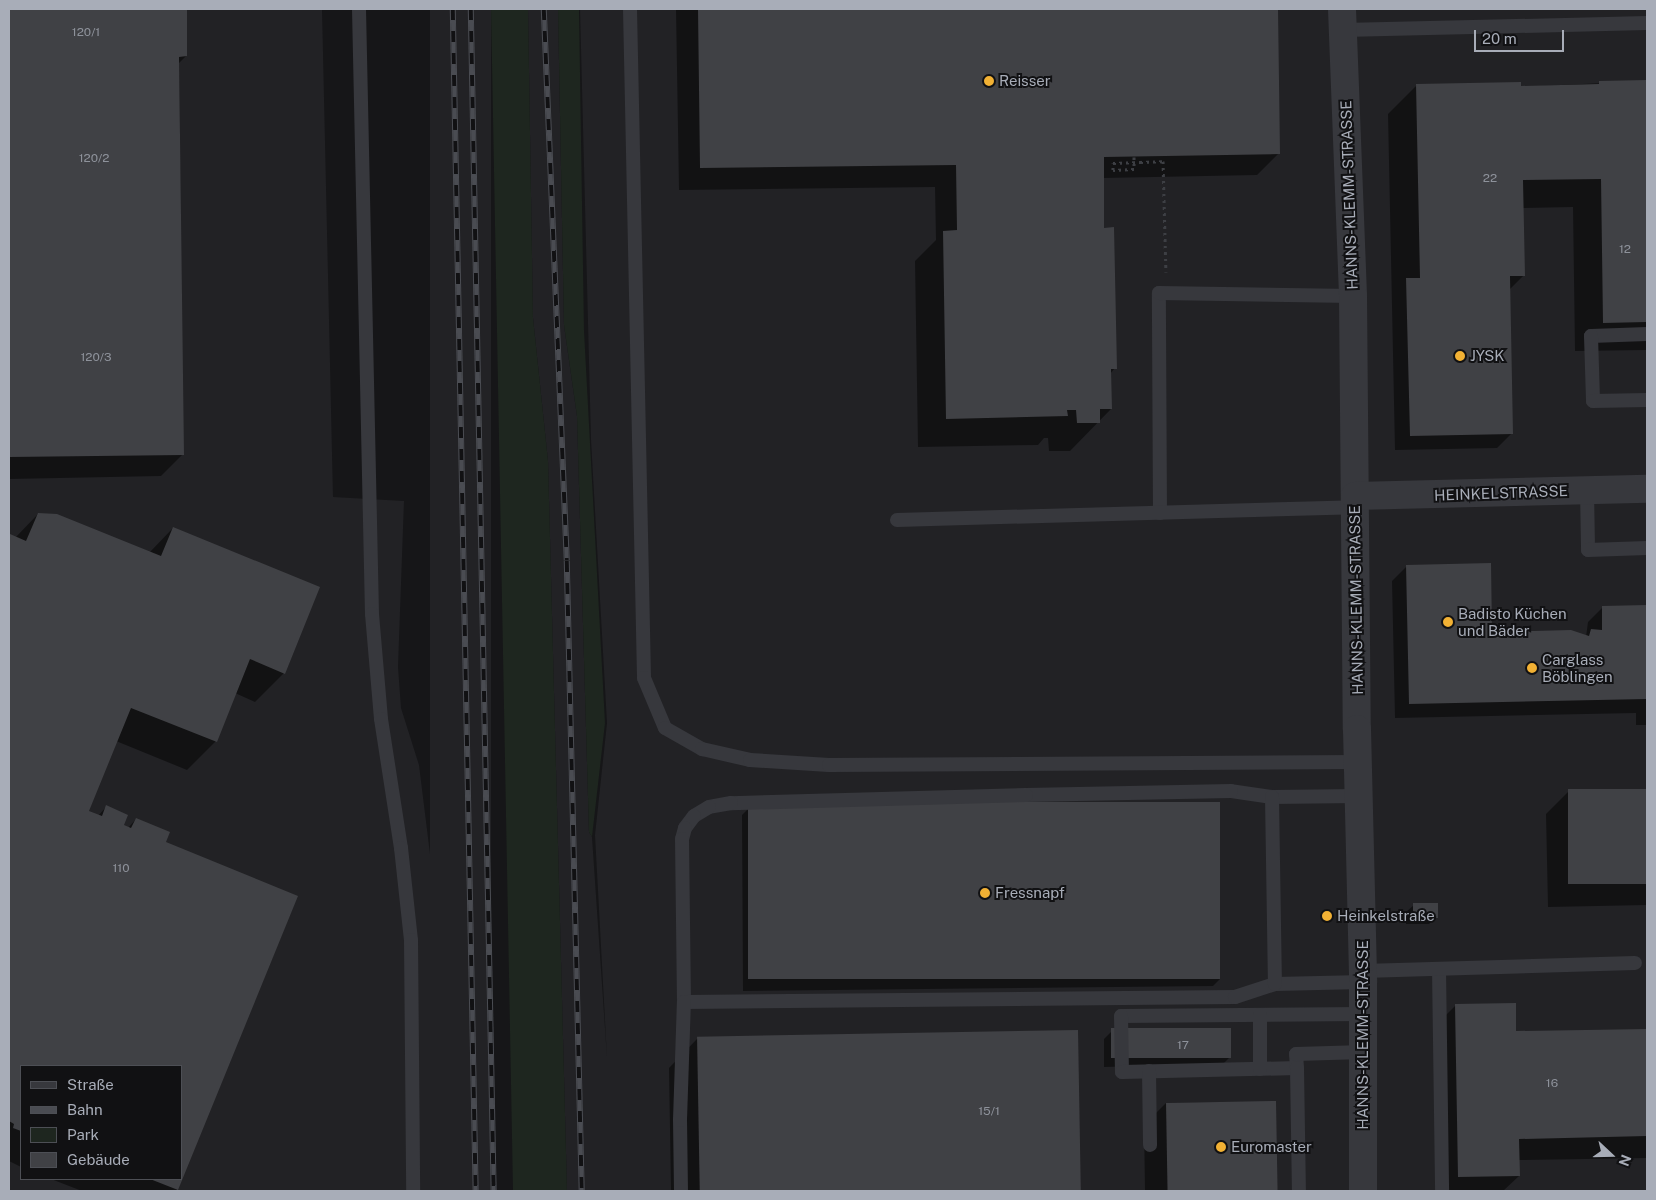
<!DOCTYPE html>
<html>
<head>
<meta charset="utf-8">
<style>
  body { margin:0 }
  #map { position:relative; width:1656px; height:1200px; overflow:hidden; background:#161618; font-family:"Public Sans",sans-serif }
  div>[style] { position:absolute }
  .built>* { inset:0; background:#222225; transform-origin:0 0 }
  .green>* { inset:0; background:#1e261f }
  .shadow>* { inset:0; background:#0007 }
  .building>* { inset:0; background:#404145; transform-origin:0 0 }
  .path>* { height:3px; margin-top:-1.5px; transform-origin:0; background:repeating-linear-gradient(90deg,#3d3f44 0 2.5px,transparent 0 6.5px) }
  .lane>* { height:14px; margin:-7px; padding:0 7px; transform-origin:7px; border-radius:7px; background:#37383d }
  .street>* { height:28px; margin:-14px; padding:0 14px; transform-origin:14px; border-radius:14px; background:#37383d }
  .rail>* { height:5.5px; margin-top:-2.75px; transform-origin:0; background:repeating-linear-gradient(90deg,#111113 0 11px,#4a4c52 0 22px); box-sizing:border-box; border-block:1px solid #4a4c52 }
  .dots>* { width:14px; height:14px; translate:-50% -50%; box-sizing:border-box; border:2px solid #111113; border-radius:50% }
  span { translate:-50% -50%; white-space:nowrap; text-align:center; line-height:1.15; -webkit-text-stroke:4px #111113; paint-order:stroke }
  .number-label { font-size:12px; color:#8e929b }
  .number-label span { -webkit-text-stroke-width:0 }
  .poi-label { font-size:15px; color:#a8adb8 }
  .left { translate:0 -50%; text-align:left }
  .street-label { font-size:15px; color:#a8adb8 }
  .frame { position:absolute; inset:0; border:10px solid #a8adb8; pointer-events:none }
  .legend { position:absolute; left:20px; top:1065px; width:162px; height:115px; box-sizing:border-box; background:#111113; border:1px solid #4d4f55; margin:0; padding:6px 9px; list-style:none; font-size:15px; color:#a8adb8 }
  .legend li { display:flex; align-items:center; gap:10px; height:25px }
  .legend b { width:25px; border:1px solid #4d4f55 }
  .north { position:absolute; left:1586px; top:1130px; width:50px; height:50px; -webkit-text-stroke:4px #111113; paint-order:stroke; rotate:111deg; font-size:14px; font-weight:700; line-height:20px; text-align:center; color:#a8adb8 }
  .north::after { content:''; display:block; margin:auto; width:18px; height:22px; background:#a8adb8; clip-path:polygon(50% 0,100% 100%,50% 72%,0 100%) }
  .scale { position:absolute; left:1474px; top:30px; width:90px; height:22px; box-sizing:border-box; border:2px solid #a8adb8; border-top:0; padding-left:6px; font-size:15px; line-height:18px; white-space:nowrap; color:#a8adb8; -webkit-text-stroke:4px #111113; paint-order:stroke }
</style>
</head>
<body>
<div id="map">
  <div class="built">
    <div style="clip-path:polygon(evenodd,9px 9px,322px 9px,333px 497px,404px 501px,398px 667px,401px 708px,419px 765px,432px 870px,444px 1078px,444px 1191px,9px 1191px,9px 9px,21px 1066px,181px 1066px,181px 1179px,21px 1179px,21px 1066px)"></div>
    <div style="left:430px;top:9px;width:61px;height:1182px"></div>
    <div style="clip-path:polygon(528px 9px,558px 9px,564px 325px,577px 416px,589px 832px,592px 837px,607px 1058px,595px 835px,607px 723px,591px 440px,580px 9px,1647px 9px,1647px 1191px,567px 1191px,548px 461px,533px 318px)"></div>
  </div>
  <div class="green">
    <div style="clip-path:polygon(491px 9px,528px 9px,533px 318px,548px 461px,567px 1191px,513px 1191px)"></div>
    <div style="clip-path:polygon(558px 9px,579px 9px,584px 331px,605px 723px,592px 837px,589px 832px,577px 416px,564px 325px)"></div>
  </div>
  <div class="shadow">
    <div style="clip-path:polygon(9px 9px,185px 9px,186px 56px,179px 63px,183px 454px,161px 476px,9px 479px)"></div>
    <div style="clip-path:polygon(676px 9px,1276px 9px,1279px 153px,1257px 175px,1103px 178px,1103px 227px,1115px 368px,1110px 374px,1111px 409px,1070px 451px,1049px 451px,1048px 438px,1044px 438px,1038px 445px,918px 447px,915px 261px,936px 240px,935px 187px,679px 190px)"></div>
    <div style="clip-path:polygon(1647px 81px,1647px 350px,1575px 351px,1573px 207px,1522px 208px,1524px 275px,1509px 290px,1512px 433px,1497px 448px,1395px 450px,1388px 114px,1417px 85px,1520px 87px)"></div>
    <div style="clip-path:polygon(38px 514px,149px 553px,173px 528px,284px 673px,255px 702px,235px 693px,215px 742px,187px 770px,116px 741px,88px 812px,98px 816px,106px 807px,122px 826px,128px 828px,136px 819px,165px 843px,297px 897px,177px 1190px,176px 1191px,82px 1191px,51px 1179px,181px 1179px,181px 1066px,21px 1066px,21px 1167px,9px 1161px,9px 538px,15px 538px)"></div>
    <div style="clip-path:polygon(1407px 566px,1491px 633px,1586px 637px,1588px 622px,1602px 608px,1647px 606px,1647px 725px,1636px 725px,1636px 713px,1395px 718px,1392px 581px)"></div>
    <div style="clip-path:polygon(1647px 791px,1647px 905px,1548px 907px,1546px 814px,1568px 792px)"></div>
    <div style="clip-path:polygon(749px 808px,1220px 979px,1213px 986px,743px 991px,742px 815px)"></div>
    <div style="clip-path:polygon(1414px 905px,1436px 917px,1429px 924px,1406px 924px,1406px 912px)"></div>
    <div style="clip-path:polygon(1456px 1005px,1515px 1032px,1647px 1030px,1647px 1158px,1518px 1160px,1519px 1176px,1503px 1191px,1436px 1191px,1434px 1027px)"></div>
    <div style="clip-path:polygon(1077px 1031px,1080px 1191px,671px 1191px,669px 1068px,697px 1039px)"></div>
    <div style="clip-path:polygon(1111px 1032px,1230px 1057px,1223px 1064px,1104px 1067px,1104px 1039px)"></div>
    <div style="clip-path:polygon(1275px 1102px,1275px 1191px,1145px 1191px,1144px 1125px,1166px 1103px)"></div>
  </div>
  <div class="building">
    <div style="clip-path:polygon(9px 9px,187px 9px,187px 56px,179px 57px,184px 455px,9px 457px)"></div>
    <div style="clip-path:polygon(698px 9px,1278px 9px,1280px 154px,1104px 157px,1104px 228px,1114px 227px,1117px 369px,1111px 369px,1112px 409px,1100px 409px,1100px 423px,1077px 423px,1076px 410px,1067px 410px,1068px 416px,946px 419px,943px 231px,957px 230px,956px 165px,700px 168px)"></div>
    <div style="clip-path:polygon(1647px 80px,1647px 322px,1603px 323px,1601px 179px,1523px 180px,1525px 276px,1510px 276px,1513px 434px,1410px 436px,1406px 278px,1420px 278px,1416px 84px,1521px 82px,1521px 86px,1599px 84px,1599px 81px)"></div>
    <div style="clip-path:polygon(38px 513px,57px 514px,161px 556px,173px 527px,320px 587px,285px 674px,250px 659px,217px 742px,131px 708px,89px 811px,102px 816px,106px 805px,128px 815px,124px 825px,131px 828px,136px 818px,170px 832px,166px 842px,298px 896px,178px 1190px,150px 1179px,181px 1179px,181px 1066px,21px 1066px,21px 1131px,13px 1128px,14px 1124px,9px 1121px,9px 538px,10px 534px,26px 541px)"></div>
    <div style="clip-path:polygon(1491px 563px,1492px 632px,1571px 630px,1589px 636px,1591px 629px,1602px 630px,1602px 606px,1647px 605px,1647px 699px,1409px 704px,1406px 565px)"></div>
    <div style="left:1647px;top:789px;width:95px;height:79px;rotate:90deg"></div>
    <div style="left:1220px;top:802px;width:177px;height:472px;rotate:90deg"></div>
    <div style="left:1413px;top:903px;width:25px;height:15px"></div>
    <div style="clip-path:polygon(1516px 1003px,1516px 1031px,1647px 1029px,1647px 1136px,1519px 1139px,1520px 1176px,1458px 1177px,1455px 1004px)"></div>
    <div style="left:1231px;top:1028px;width:30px;height:120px;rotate:90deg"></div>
    <div style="left:1078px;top:1030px;width:161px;height:381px;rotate:89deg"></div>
    <div style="left:1276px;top:1101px;width:90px;height:110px;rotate:89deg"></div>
  </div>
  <div class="path">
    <div style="left:1134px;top:157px;width:12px;rotate:90deg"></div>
    <div style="left:1134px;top:169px;width:21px;rotate:177deg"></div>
    <div style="left:1113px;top:170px;width:7px;rotate:-90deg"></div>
    <div style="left:1113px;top:163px;width:27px;rotate:-2deg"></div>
    <div style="left:1140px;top:162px;width:23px;rotate:-2deg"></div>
    <div style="left:1163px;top:161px;width:111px;rotate:88.5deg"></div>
  </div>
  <div class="lane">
    <div style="left:359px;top:9px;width:605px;rotate:88.77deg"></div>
    <div style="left:372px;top:614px;width:105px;rotate:85.1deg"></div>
    <div style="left:381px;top:719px;width:131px;rotate:81.2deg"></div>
    <div style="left:401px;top:848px;width:93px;rotate:83.8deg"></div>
    <div style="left:411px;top:940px;width:251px;rotate:89.5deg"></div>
    <div style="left:630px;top:9px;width:669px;rotate:88.8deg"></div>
    <div style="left:644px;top:678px;width:54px;rotate:67.2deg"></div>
    <div style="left:665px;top:728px;width:43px;rotate:29.6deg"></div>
    <div style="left:702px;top:749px;width:49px;rotate:12.9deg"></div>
    <div style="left:750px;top:760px;width:79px;rotate:3.6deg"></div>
    <div style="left:829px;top:765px;width:529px;rotate:-0.32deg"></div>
    <div style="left:1343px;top:30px;width:304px;rotate:-1.3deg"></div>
    <div style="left:1647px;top:334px;width:56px;rotate:178deg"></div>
    <div style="left:1591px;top:336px;width:65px;rotate:88.2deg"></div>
    <div style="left:1593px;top:401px;width:54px;rotate:-1.1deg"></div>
    <div style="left:1587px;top:490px;width:60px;rotate:89deg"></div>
    <div style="left:1588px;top:550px;width:59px;rotate:-1.9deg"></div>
    <div style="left:1160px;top:513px;width:220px;rotate:-90.3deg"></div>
    <div style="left:1159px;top:293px;width:194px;rotate:0.9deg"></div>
    <div style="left:897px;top:520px;width:458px;rotate:-1.6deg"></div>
    <div style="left:1358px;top:796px;width:86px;rotate:179.3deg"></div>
    <div style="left:1272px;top:797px;width:41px;rotate:-171.7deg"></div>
    <div style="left:1231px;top:791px;width:205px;rotate:178.9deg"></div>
    <div style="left:1026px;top:795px;width:295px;rotate:178.4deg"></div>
    <div style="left:731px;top:803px;width:22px;rotate:170deg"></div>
    <div style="left:709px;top:807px;width:17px;rotate:149deg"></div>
    <div style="left:694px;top:816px;width:15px;rotate:127deg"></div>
    <div style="left:685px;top:828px;width:11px;rotate:105deg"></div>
    <div style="left:682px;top:839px;width:163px;rotate:89.3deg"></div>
    <div style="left:684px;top:1002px;width:551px;rotate:-0.52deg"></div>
    <div style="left:1235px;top:997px;width:42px;rotate:-18deg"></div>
    <div style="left:1275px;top:984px;width:88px;rotate:-1.3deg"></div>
    <div style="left:1272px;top:797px;width:187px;rotate:89.1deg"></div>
    <div style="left:1439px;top:969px;width:222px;rotate:89.2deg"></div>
    <div style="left:1363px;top:971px;width:272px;rotate:-1.7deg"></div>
    <div style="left:1363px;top:1014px;width:242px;rotate:179.5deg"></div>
    <div style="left:1121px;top:1016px;width:56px;rotate:89deg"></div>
    <div style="left:1122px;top:1072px;width:175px;rotate:-1.3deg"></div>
    <div style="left:1297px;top:1068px;width:14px;rotate:-94deg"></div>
    <div style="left:1296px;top:1054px;width:68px;rotate:-1.7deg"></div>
    <div style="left:1260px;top:1015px;width:54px;rotate:90deg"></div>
    <div style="left:1297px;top:1068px;width:123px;rotate:89.1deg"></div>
    <div style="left:1149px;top:1071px;width:74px;rotate:89.2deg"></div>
    <div style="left:681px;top:1191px;width:71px;rotate:-90.8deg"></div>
    <div style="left:680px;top:1120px;width:118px;rotate:-88.1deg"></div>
  </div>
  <div class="street">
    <div style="left:1342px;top:9px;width:287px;rotate:87.8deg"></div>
    <div style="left:1353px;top:296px;width:433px;rotate:89.5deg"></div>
    <div style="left:1357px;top:729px;width:253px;rotate:88.6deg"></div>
    <div style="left:1363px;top:982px;width:209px;rotate:90deg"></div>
    <div style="left:1355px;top:496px;width:292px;rotate:-1.4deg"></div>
  </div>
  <div class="rail">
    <div style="left:453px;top:9px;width:1182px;rotate:88.89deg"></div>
    <div style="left:471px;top:9px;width:1182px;rotate:88.89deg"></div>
    <div style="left:544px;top:9px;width:552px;rotate:87.61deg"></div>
    <div style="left:567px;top:561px;width:630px;rotate:88.64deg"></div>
  </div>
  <div class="dots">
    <div style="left:989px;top:81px;background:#f2b134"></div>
    <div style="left:1460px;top:356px;background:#f2b134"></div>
    <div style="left:1448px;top:622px;background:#f2b134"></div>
    <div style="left:1532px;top:668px;background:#f2b134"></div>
    <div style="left:985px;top:893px;background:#f2b134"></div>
    <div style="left:1327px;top:916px;background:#f2b134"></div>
    <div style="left:1221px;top:1147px;background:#f2b134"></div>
  </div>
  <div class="number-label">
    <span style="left:86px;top:33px">120/1</span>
    <span style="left:94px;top:159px">120/2</span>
    <span style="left:1490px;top:179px">22</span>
    <span style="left:1625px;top:250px">12</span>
    <span style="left:96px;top:358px">120/3</span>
    <span style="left:121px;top:869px">110</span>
    <span style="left:1183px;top:1046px">17</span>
    <span style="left:1552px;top:1084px">16</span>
    <span style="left:989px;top:1112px">15/1</span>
  </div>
  <div class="poi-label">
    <span class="left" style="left:999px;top:81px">Reisser</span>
    <span class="left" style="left:1470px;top:356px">JYSK</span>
    <span class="left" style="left:1458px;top:622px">Badisto Küchen<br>und Bäder</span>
    <span class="left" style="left:1542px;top:668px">Carglass<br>Böblingen</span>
    <span class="left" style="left:995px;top:893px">Fressnapf</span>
    <span class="left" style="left:1337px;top:916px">Heinkelstraße</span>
    <span class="left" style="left:1231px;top:1147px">Euromaster</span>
  </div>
  <div class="street-label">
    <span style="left:1349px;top:195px;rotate:-92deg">HANNS-KLEMM-STRASSE</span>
    <span style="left:1501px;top:493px;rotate:-2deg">HEINKELSTRASSE</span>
    <span style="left:1356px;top:600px;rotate:-91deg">HANNS-KLEMM-STRASSE</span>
    <span style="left:1363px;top:1035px;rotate:-90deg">HANNS-KLEMM-STRASSE</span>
  </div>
  <div class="frame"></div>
  <ul class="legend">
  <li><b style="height:6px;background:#37383d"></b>Straße</li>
  <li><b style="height:6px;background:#4a4c52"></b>Bahn</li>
  <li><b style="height:14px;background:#1e261f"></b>Park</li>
  <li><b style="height:14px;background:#404145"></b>Gebäude</li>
  </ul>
  <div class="north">N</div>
  <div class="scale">20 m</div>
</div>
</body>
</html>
